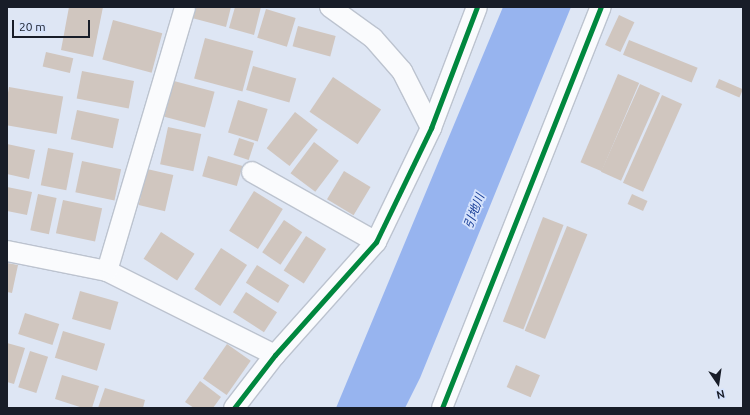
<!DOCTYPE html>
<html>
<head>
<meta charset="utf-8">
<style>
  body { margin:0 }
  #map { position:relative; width:750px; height:415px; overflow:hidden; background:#dee6f4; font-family:Ubuntu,"Noto Sans JP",sans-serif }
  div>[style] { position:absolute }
  .water>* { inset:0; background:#97b4ef }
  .building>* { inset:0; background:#d0c6bf; transform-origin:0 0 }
  .roads { filter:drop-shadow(1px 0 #bcc3cf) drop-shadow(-1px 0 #bcc3cf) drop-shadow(0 1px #bcc3cf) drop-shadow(0 -1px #bcc3cf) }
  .minor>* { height:20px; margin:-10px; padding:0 10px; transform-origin:10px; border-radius:10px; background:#fafbfd }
  .cycleway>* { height:5px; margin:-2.5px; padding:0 2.5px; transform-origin:2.5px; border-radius:2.5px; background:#00873e }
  span { translate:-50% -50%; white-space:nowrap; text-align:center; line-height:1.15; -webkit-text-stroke:3.5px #d6e3fc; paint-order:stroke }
  .water-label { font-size:12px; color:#193f98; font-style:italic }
  .frame { position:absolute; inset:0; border:8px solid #181d28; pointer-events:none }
  .north { position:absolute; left:698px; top:363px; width:40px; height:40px; -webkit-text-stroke:3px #d6e3fc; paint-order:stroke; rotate:167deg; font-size:11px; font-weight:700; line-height:16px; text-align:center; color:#181d28 }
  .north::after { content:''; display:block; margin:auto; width:14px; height:18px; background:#181d28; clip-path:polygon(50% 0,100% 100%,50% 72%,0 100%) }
  .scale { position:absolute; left:12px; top:20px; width:78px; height:18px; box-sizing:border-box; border:2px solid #181d28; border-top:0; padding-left:5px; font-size:12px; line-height:14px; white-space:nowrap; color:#181d28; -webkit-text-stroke:3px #d6e3fc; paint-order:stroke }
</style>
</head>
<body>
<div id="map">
  <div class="water">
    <div style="clip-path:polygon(503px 7px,571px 7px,420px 378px,405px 408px,336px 408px)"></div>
  </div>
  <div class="building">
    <div style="clip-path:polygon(69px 7px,103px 7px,93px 57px,61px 50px)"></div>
    <div style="clip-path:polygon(195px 7px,231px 7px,226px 27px,192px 18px)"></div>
    <div style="clip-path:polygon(235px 7px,261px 7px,254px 35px,229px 28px)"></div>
    <div style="left:266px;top:9px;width:31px;height:30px;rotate:17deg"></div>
    <div style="left:619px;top:15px;width:17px;height:33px;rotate:25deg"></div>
    <div style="left:113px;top:20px;width:51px;height:41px;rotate:15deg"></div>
    <div style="left:298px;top:26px;width:39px;height:21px;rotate:15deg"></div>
    <div style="left:205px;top:38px;width:50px;height:42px;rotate:15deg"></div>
    <div style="left:629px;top:40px;width:74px;height:16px;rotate:22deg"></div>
    <div style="left:46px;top:52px;width:28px;height:15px;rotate:13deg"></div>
    <div style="left:253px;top:66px;width:45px;height:25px;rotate:16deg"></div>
    <div style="left:82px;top:71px;width:53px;height:28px;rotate:11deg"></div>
    <div style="left:618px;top:74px;width:23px;height:96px;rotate:23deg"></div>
    <div style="left:333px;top:77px;width:58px;height:42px;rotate:34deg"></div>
    <div style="left:719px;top:79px;width:26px;height:9px;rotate:23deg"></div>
    <div style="left:174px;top:81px;width:42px;height:37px;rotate:15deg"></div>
    <div style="left:640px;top:84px;width:22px;height:96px;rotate:24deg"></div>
    <div style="left:9px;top:87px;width:55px;height:38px;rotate:10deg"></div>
    <div style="left:662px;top:95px;width:22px;height:96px;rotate:24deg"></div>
    <div style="left:238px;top:100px;width:31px;height:34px;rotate:17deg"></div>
    <div style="left:77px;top:110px;width:43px;height:30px;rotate:12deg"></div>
    <div style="left:295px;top:112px;width:29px;height:46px;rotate:38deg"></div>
    <div style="left:168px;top:127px;width:34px;height:38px;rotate:12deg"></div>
    <div style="left:239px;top:138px;width:16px;height:18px;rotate:18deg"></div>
    <div style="left:314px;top:142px;width:31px;height:39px;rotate:37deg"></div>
    <div style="clip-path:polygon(7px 144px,35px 150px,29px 179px,7px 174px)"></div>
    <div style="left:48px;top:148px;width:26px;height:38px;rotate:11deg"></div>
    <div style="left:208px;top:156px;width:36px;height:21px;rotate:16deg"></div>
    <div style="left:82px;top:161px;width:40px;height:32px;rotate:12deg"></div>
    <div style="left:147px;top:169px;width:27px;height:37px;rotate:13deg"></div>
    <div style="left:344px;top:171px;width:31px;height:33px;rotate:31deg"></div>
    <div style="clip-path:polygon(7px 187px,32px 192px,27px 215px,7px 211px)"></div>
    <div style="left:254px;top:191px;width:34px;height:47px;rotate:32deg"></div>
    <div style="left:38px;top:194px;width:19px;height:37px;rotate:12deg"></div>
    <div style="left:632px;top:194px;width:17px;height:11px;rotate:24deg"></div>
    <div style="left:63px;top:200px;width:40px;height:34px;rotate:12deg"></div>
    <div style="left:543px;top:217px;width:22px;height:112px;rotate:21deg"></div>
    <div style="left:284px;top:220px;width:22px;height:39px;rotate:34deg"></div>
    <div style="left:567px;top:226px;width:22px;height:113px;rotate:22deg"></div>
    <div style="left:161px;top:232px;width:40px;height:32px;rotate:33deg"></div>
    <div style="left:306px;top:236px;width:24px;height:41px;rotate:33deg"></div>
    <div style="left:221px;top:248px;width:31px;height:49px;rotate:33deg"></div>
    <div style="clip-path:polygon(7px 263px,18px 265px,12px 293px,7px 292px)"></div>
    <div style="left:257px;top:265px;width:38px;height:21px;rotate:32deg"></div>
    <div style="left:80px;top:291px;width:40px;height:29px;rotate:16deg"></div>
    <div style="left:246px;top:292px;width:37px;height:24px;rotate:33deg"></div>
    <div style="left:25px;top:313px;width:36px;height:22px;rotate:18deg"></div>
    <div style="left:63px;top:331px;width:44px;height:28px;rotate:17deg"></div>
    <div style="clip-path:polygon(7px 343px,25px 348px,14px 384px,7px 382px)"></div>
    <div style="left:227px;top:344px;width:29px;height:42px;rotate:35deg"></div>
    <div style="left:30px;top:351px;width:19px;height:38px;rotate:18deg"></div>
    <div style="left:516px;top:365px;width:26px;height:24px;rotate:23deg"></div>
    <div style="clip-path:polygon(62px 375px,99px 386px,92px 408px,83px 408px,55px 399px)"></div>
    <div style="clip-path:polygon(200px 381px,221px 397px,213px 408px,194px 408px,185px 402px)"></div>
    <div style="clip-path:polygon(105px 388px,145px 400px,143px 408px,98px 408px)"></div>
  </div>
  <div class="roads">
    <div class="minor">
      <div style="left:330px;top:7px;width:53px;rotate:35.8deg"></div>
      <div style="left:373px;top:38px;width:44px;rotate:48.7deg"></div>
      <div style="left:402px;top:71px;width:64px;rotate:63deg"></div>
      <div style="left:252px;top:172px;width:142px;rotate:29.4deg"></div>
      <div style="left:7px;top:251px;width:102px;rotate:11.3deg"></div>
      <div style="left:107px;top:271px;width:188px;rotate:26.6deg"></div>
      <div style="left:107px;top:271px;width:275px;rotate:-73.5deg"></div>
      <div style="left:234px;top:408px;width:67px;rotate:-52.3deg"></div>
      <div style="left:275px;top:355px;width:152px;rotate:-48.2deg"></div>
      <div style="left:376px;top:242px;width:127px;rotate:-64.2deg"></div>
      <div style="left:431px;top:128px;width:129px;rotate:-69.2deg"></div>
      <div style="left:442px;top:408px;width:431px;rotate:-68.4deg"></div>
    </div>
  </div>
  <div class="cycleway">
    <div style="left:234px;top:408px;width:67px;rotate:-52.3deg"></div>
    <div style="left:275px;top:355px;width:152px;rotate:-48.2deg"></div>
    <div style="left:376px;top:242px;width:127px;rotate:-64.2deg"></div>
    <div style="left:431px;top:128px;width:129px;rotate:-69.2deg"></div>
    <div style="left:442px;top:408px;width:431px;rotate:-68.4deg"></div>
  </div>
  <div class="water-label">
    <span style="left:474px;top:211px;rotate:-69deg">引地川</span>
  </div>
  <div class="frame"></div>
  <div class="north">N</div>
  <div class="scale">20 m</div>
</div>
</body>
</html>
